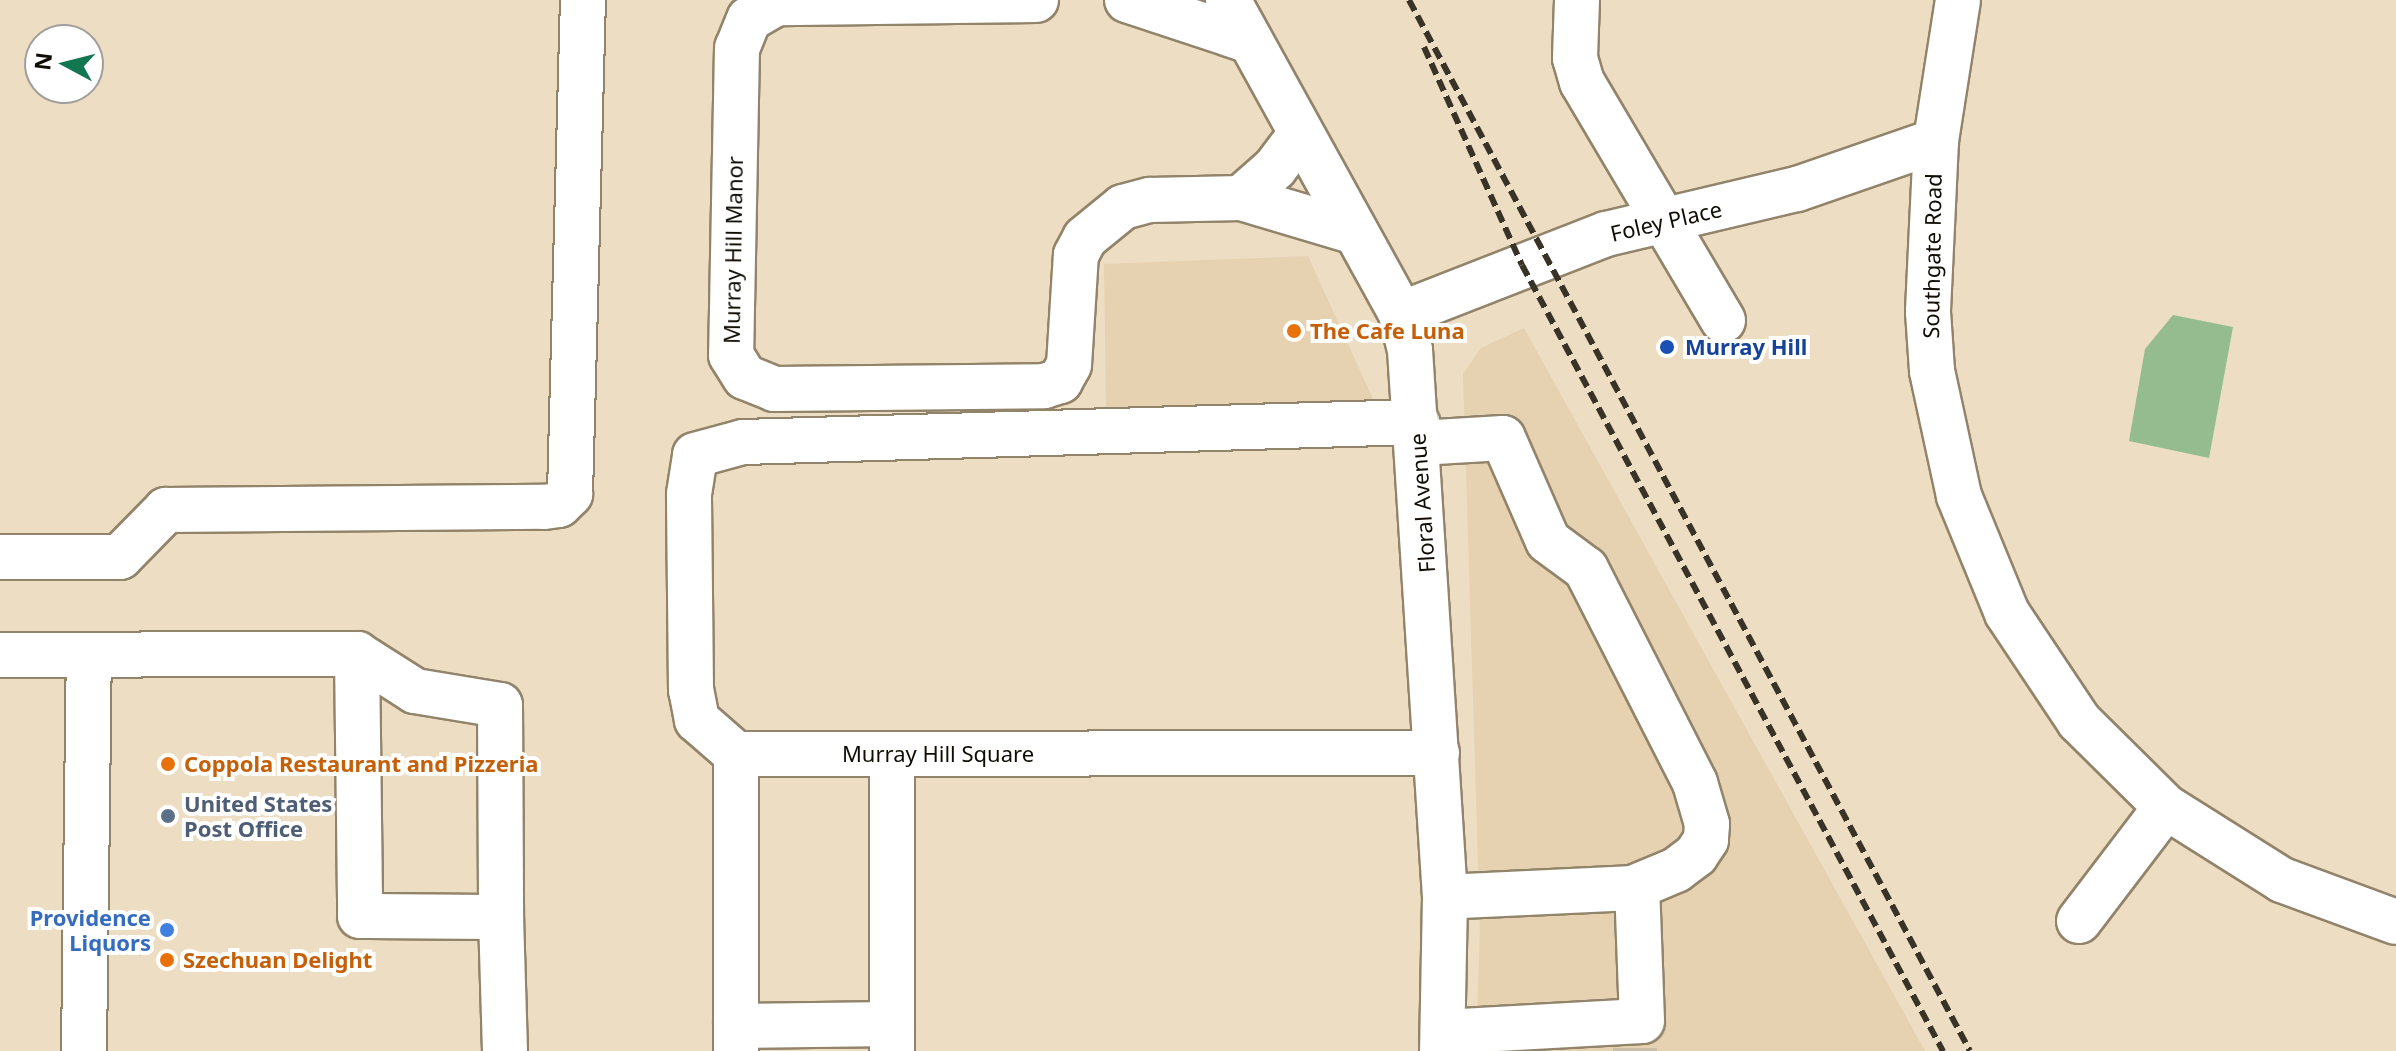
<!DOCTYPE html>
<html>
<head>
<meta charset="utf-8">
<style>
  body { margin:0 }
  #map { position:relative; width:2396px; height:1051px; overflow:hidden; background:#edddc2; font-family:"Noto Sans",sans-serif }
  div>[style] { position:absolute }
  .built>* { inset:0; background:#e6d2b0 }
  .green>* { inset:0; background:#94bc8e }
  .minor-tunnel>* { height:44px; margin-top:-22px; transform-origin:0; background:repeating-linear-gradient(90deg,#ccbea6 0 44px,transparent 0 66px) }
  .roads { filter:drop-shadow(2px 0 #92846b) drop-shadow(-2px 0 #92846b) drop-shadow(0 2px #92846b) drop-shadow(0 -2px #92846b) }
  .minor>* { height:44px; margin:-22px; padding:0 22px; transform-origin:22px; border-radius:22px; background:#fff }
  .rail>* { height:6px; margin-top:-3px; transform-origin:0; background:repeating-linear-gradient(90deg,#393226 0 12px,transparent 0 18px) }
  .dots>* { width:22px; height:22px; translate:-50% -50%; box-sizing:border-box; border:4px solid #fff; border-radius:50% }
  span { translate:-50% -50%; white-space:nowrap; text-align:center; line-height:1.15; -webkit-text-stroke:8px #fff; paint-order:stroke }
  .street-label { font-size:22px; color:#110c04 }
  .food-label { font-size:22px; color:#c56008; font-weight:700 }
  .left { translate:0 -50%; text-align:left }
  .transit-label { font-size:22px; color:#164399; font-weight:700 }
  .service-label { font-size:22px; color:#4e5e75; font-weight:700 }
  .shop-label { font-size:22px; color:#366cbe; font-weight:700 }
  .right { translate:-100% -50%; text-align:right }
  .north { position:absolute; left:24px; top:24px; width:80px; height:80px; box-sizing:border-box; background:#fff; border:2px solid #a09e9b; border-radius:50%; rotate:277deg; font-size:22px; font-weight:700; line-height:32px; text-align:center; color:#110c04 }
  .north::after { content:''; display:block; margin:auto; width:28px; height:36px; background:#117750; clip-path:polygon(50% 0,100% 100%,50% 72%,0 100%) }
</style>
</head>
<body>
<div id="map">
  <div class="built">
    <div style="clip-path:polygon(1308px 256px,1378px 410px,1106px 414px,1104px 264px)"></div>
    <div style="clip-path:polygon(1524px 328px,1925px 1051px,1476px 1051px,1480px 929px,1463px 374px,1481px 348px)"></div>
  </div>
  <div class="green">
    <div style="clip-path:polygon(2173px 315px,2233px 327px,2209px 458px,2129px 441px,2145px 349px)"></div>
  </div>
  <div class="minor-tunnel">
    <div style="left:1635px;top:1048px;width:3px;rotate:90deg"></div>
  </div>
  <div class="roads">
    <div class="minor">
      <div style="left:1036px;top:0;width:259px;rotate:179.3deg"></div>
      <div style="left:777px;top:3px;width:32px;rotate:150deg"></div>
      <div style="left:749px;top:19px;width:31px;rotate:112deg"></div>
      <div style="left:737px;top:48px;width:307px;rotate:91.1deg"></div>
      <div style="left:731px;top:355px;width:26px;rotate:58deg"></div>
      <div style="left:745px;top:377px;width:31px;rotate:22deg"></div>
      <div style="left:774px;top:389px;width:270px;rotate:-0.6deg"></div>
      <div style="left:1044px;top:386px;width:17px;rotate:-17deg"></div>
      <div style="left:1060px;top:381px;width:18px;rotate:-61deg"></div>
      <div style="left:1069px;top:365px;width:110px;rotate:-86.4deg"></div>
      <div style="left:1076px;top:255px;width:19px;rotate:-62deg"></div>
      <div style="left:1085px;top:238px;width:49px;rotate:-39.2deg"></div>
      <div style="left:1123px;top:207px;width:28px;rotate:-15deg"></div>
      <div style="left:1150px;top:200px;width:91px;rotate:-1.3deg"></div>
      <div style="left:1241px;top:198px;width:119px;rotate:16.6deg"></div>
      <div style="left:1127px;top:0;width:130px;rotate:18.4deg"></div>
      <div style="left:1228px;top:0;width:359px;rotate:61.1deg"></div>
      <div style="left:1401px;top:314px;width:37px;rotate:76deg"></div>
      <div style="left:1410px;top:350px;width:548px;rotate:86.34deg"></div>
      <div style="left:1445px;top:897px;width:154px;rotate:91.1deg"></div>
      <div style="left:1577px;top:0;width:58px;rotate:92deg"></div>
      <div style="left:1575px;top:58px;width:25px;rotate:74deg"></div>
      <div style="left:1582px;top:82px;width:277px;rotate:59.4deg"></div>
      <div style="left:1958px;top:0;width:143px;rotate:98.9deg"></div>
      <div style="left:1936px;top:141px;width:171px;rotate:92.7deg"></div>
      <div style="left:1928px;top:312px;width:59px;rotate:86.1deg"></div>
      <div style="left:1932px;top:371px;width:128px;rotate:77.8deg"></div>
      <div style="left:1959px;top:496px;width:126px;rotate:67.7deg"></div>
      <div style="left:2007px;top:613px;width:130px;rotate:56.3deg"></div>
      <div style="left:2079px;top:721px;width:122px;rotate:44.7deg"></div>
      <div style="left:2166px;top:807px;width:137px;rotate:32.2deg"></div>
      <div style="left:2282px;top:880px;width:121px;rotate:20.2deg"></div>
      <div style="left:1241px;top:198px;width:45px;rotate:-41.4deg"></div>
      <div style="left:1275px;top:168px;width:40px;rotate:-53deg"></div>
      <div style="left:1401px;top:314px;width:220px;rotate:-21.3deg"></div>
      <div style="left:1606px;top:234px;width:196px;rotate:-13.3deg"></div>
      <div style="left:1797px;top:189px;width:147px;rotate:-19.1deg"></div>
      <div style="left:1419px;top:443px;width:84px;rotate:-3.4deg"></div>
      <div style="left:1503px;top:438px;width:112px;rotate:66.4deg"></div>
      <div style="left:1548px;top:541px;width:47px;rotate:36.4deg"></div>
      <div style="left:1586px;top:569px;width:240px;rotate:63deg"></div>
      <div style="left:1695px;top:783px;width:43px;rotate:73.7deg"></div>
      <div style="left:1707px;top:824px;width:16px;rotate:94deg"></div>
      <div style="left:1706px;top:840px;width:18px;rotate:124deg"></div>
      <div style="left:1696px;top:855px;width:25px;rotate:143deg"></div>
      <div style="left:1676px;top:870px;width:47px;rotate:157.3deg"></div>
      <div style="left:1633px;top:888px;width:188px;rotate:177.3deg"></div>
      <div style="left:0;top:557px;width:120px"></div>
      <div style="left:120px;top:557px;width:66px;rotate:-45.6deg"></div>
      <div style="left:166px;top:510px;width:378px;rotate:-0.5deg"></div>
      <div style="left:544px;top:507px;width:15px;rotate:-8deg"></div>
      <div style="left:559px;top:505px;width:16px;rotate:-45deg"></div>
      <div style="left:570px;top:494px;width:494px;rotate:-88.5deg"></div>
      <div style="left:357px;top:654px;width:69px;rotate:32.5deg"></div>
      <div style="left:415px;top:691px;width:86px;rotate:9.4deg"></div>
      <div style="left:500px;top:705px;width:212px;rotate:89.7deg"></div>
      <div style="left:0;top:655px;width:357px;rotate:-0.2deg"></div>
      <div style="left:357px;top:654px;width:262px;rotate:89.3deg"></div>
      <div style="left:360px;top:916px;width:141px;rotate:0.4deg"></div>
      <div style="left:501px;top:917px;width:134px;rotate:88.3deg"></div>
      <div style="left:736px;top:754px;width:52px;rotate:-138.9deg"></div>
      <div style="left:697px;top:720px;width:31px;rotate:-101deg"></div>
      <div style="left:691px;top:690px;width:196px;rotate:-90.6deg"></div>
      <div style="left:689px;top:494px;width:39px;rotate:-81deg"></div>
      <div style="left:695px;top:455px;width:50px;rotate:-15.2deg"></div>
      <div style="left:743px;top:442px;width:674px;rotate:-1.7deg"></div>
      <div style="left:736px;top:754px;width:701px;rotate:-0.08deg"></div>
      <div style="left:2079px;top:921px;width:143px;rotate:-52.7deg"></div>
      <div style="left:736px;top:1026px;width:156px;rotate:-0.7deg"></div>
      <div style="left:1443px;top:1032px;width:199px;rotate:-3.2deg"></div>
      <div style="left:1642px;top:1021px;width:134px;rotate:-92.1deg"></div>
      <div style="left:84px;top:1051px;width:396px;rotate:-89.3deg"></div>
      <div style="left:736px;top:1051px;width:297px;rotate:-90deg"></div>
      <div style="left:892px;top:1051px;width:297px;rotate:-90deg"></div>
    </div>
  </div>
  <div class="rail">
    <div style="left:1409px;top:0;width:1191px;rotate:61.91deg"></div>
    <div style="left:1424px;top:47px;width:239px;rotate:65.8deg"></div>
    <div style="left:1522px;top:265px;width:892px;rotate:61.83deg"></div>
  </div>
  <div class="dots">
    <div style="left:1294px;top:331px;background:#e8710a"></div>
    <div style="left:1667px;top:347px;background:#1a4fb4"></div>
    <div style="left:168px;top:764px;background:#e8710a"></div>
    <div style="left:168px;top:816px;background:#5c6f8a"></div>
    <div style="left:167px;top:930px;background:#3f7fe0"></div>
    <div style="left:167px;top:960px;background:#e8710a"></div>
  </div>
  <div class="street-label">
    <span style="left:1666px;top:221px;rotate:-13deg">Foley Place</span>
    <span style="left:733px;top:250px;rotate:-89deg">Murray Hill Manor</span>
    <span style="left:1932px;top:256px;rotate:-89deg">Southgate Road</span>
    <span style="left:1422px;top:503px;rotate:-94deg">Floral Avenue</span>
    <span style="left:938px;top:754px">Murray Hill Square</span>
  </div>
  <div class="food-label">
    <span class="left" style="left:1310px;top:331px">The Cafe Luna</span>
    <span class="left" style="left:184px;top:764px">Coppola Restaurant and Pizzeria</span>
    <span class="left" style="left:183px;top:960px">Szechuan Delight</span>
  </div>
  <div class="transit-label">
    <span class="left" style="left:1685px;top:347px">Murray Hill</span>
  </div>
  <div class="service-label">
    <span class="left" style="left:184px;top:816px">United States<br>Post Office</span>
  </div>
  <div class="shop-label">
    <span class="right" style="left:151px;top:930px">Providence<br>Liquors</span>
  </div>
  <div class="north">N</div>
</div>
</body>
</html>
